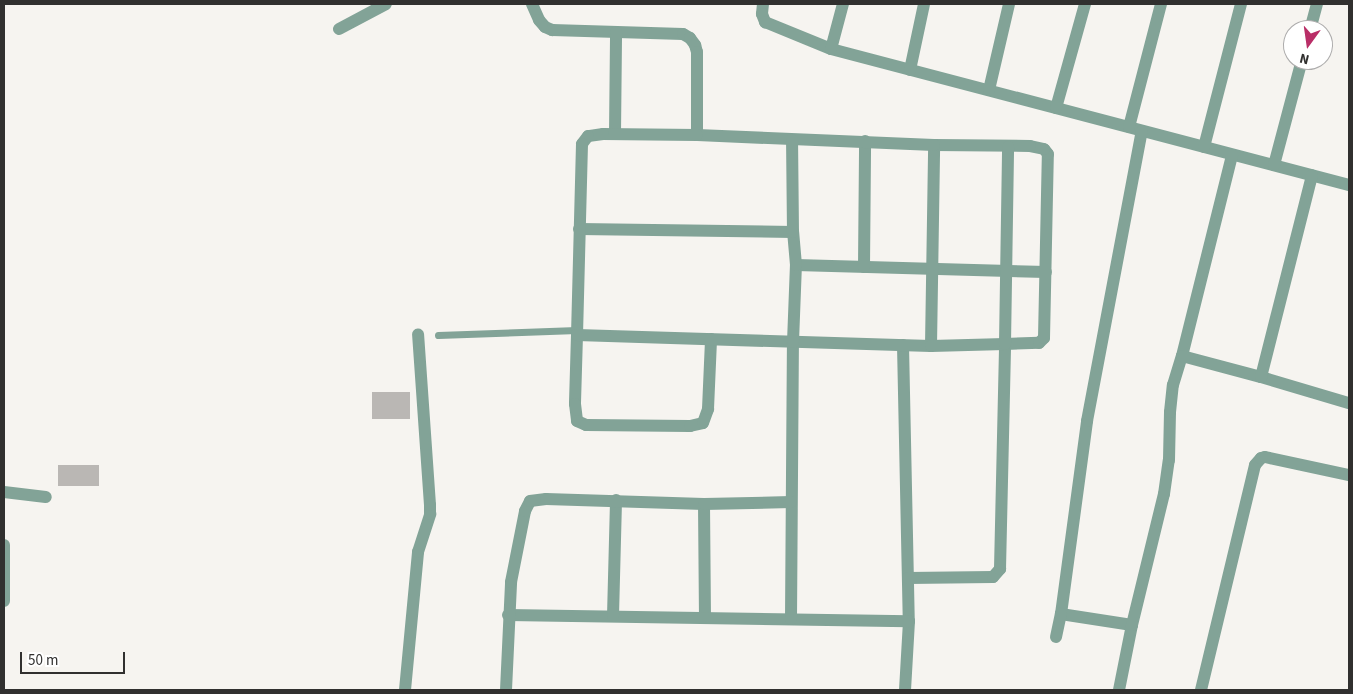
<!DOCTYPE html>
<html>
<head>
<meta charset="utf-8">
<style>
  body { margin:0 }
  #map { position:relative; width:1353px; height:694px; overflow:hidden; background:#f6f4f0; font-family:"Source Sans 3",sans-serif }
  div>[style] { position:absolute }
  .building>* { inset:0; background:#bab7b4; transform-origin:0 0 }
  .lane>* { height:7px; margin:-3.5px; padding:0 3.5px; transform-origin:3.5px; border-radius:3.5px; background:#82a397 }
  .street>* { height:12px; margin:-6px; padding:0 6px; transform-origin:6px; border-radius:6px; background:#82a397 }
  span { translate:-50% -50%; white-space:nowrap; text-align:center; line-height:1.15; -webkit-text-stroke:4.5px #fff; paint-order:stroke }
  .frame { position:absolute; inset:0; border:5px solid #31302f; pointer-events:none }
  .north { position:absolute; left:1283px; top:20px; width:50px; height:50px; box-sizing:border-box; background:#fff; border:1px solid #adacac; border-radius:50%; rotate:194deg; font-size:14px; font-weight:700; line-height:20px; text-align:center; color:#31302f }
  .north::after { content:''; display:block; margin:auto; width:18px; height:22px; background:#b92e67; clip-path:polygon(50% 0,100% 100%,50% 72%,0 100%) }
  .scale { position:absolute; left:20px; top:652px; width:105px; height:22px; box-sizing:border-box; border:2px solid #31302f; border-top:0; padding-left:6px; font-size:15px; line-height:18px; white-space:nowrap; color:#31302f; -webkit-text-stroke:4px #fff; paint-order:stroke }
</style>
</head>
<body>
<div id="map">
  <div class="building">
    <div style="left:372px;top:392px;width:38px;height:27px"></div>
    <div style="left:99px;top:465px;width:21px;height:41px;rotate:90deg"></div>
  </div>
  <div class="lane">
    <div style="left:438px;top:335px;width:139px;rotate:-2.1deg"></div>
  </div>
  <div class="street">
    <div style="left:532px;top:4px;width:17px;rotate:66deg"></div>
    <div style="left:539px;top:20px;width:9px;rotate:49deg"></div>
    <div style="left:545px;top:27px;width:8px;rotate:23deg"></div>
    <div style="left:552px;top:30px;width:131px;rotate:1.7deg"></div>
    <div style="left:683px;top:34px;width:8px;rotate:30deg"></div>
    <div style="left:690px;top:38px;width:9px;rotate:54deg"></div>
    <div style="left:695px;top:45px;width:7px;rotate:74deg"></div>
    <div style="left:697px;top:52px;width:83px;rotate:90deg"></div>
    <div style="left:763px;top:4px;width:10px;rotate:96deg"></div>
    <div style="left:762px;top:14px;width:9px;rotate:69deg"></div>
    <div style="left:765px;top:22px;width:71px;rotate:22.2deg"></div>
    <div style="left:831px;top:49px;width:536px;rotate:14.71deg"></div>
    <div style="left:339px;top:29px;width:53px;rotate:-28deg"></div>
    <div style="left:1310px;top:30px;width:27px;rotate:-75deg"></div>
    <div style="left:831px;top:49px;width:47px;rotate:-75.1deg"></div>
    <div style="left:910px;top:70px;width:67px;rotate:-78deg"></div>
    <div style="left:989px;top:90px;width:88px;rotate:-76.9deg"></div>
    <div style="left:1056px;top:108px;width:108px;rotate:-74.4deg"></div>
    <div style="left:1129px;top:127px;width:127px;rotate:-75.4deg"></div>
    <div style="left:615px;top:134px;width:102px;rotate:-89.4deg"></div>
    <div style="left:1204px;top:147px;width:148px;rotate:-75.5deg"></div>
    <div style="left:1274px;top:165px;width:109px;rotate:-75.1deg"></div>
    <div style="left:579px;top:229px;width:214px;rotate:0.8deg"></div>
    <div style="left:796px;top:265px;width:250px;rotate:1.6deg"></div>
    <div style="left:864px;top:267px;width:126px;rotate:-89.5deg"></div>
    <div style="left:577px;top:335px;width:69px;rotate:91.7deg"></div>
    <div style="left:575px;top:404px;width:17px;rotate:83deg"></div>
    <div style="left:577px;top:421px;width:10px;rotate:24deg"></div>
    <div style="left:586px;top:425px;width:104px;rotate:0.6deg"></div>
    <div style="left:690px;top:426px;width:13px;rotate:-13deg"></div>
    <div style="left:703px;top:423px;width:15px;rotate:-70deg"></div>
    <div style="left:708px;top:409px;width:70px;rotate:-87.5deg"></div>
    <div style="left:903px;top:345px;width:276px;rotate:88.8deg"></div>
    <div style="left:909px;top:621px;width:69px;rotate:93.3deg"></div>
    <div style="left:931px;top:346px;width:201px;rotate:-89.1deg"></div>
    <div style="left:1182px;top:356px;width:207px;rotate:-76deg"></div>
    <div style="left:1261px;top:377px;width:92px;rotate:16.5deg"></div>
    <div style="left:4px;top:492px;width:42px;rotate:6.8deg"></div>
    <div style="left:704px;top:504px;width:114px;rotate:89.5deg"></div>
    <div style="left:4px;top:545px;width:56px;rotate:90deg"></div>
    <div style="left:908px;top:578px;width:85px;rotate:-0.7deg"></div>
    <div style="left:993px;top:577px;width:11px;rotate:-49deg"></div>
    <div style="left:1000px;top:569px;width:225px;rotate:-88.7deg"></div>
    <div style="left:1005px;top:344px;width:34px;rotate:-2deg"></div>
    <div style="left:1039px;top:343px;width:7px;rotate:-45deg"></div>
    <div style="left:1044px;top:338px;width:184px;rotate:-88.8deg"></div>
    <div style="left:1048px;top:154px;width:6px;rotate:-129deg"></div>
    <div style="left:1044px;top:149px;width:14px;rotate:-168deg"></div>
    <div style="left:1030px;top:146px;width:96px;rotate:-179.4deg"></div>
    <div style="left:934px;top:145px;width:237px;rotate:-177.6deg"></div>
    <div style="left:697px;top:135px;width:94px;rotate:-179.4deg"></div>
    <div style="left:603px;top:134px;width:15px;rotate:172deg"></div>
    <div style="left:588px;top:136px;width:10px;rotate:127deg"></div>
    <div style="left:582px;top:144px;width:191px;rotate:91.5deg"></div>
    <div style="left:577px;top:335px;width:354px;rotate:1.8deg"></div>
    <div style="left:931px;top:346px;width:74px;rotate:-1.5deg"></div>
    <div style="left:1005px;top:344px;width:197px;rotate:-89.1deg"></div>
    <div style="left:508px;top:615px;width:401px;rotate:0.9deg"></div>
    <div style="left:613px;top:616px;width:116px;rotate:-88.5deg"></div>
    <div style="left:791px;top:619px;width:277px;rotate:-89.6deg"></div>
    <div style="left:793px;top:342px;width:77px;rotate:-87.8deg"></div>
    <div style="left:796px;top:265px;width:33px;rotate:-95deg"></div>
    <div style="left:793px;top:232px;width:92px;rotate:-90.6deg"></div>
    <div style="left:1132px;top:625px;width:72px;rotate:-171.2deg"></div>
    <div style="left:1061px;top:614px;width:195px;rotate:-82.3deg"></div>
    <div style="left:1087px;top:421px;width:295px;rotate:-79.3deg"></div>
    <div style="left:1056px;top:637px;width:24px;rotate:-78deg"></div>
    <div style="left:405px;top:690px;width:139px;rotate:-84.6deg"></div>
    <div style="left:418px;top:552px;width:40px;rotate:-72deg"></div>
    <div style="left:430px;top:514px;width:9px;rotate:-90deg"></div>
    <div style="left:430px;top:505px;width:171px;rotate:-94deg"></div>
    <div style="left:506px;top:690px;width:108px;rotate:-87.3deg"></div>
    <div style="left:511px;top:582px;width:72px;rotate:-78.8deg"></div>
    <div style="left:525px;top:511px;width:11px;rotate:-63deg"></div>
    <div style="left:530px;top:501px;width:16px;rotate:-7deg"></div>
    <div style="left:546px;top:499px;width:158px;rotate:1.8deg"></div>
    <div style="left:704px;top:504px;width:87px;rotate:-1.3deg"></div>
    <div style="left:1119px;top:690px;width:66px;rotate:-78.7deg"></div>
    <div style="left:1132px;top:625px;width:135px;rotate:-76.3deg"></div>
    <div style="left:1164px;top:494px;width:34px;rotate:-82deg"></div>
    <div style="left:1169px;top:460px;width:48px;rotate:-88.8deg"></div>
    <div style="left:1170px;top:412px;width:27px;rotate:-84deg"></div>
    <div style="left:1173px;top:385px;width:30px;rotate:-73deg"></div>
    <div style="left:1182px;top:356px;width:82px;rotate:14.9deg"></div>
    <div style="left:1261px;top:377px;width:208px;rotate:-75.8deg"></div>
    <div style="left:1201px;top:690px;width:231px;rotate:-76.5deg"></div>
    <div style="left:1255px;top:465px;width:9px;rotate:-49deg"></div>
    <div style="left:1261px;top:458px;width:4px;rotate:-14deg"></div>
    <div style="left:1265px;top:457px;width:86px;rotate:12.1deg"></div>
  </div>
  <div class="frame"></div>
  <div class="north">N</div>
  <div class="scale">50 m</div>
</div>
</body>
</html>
